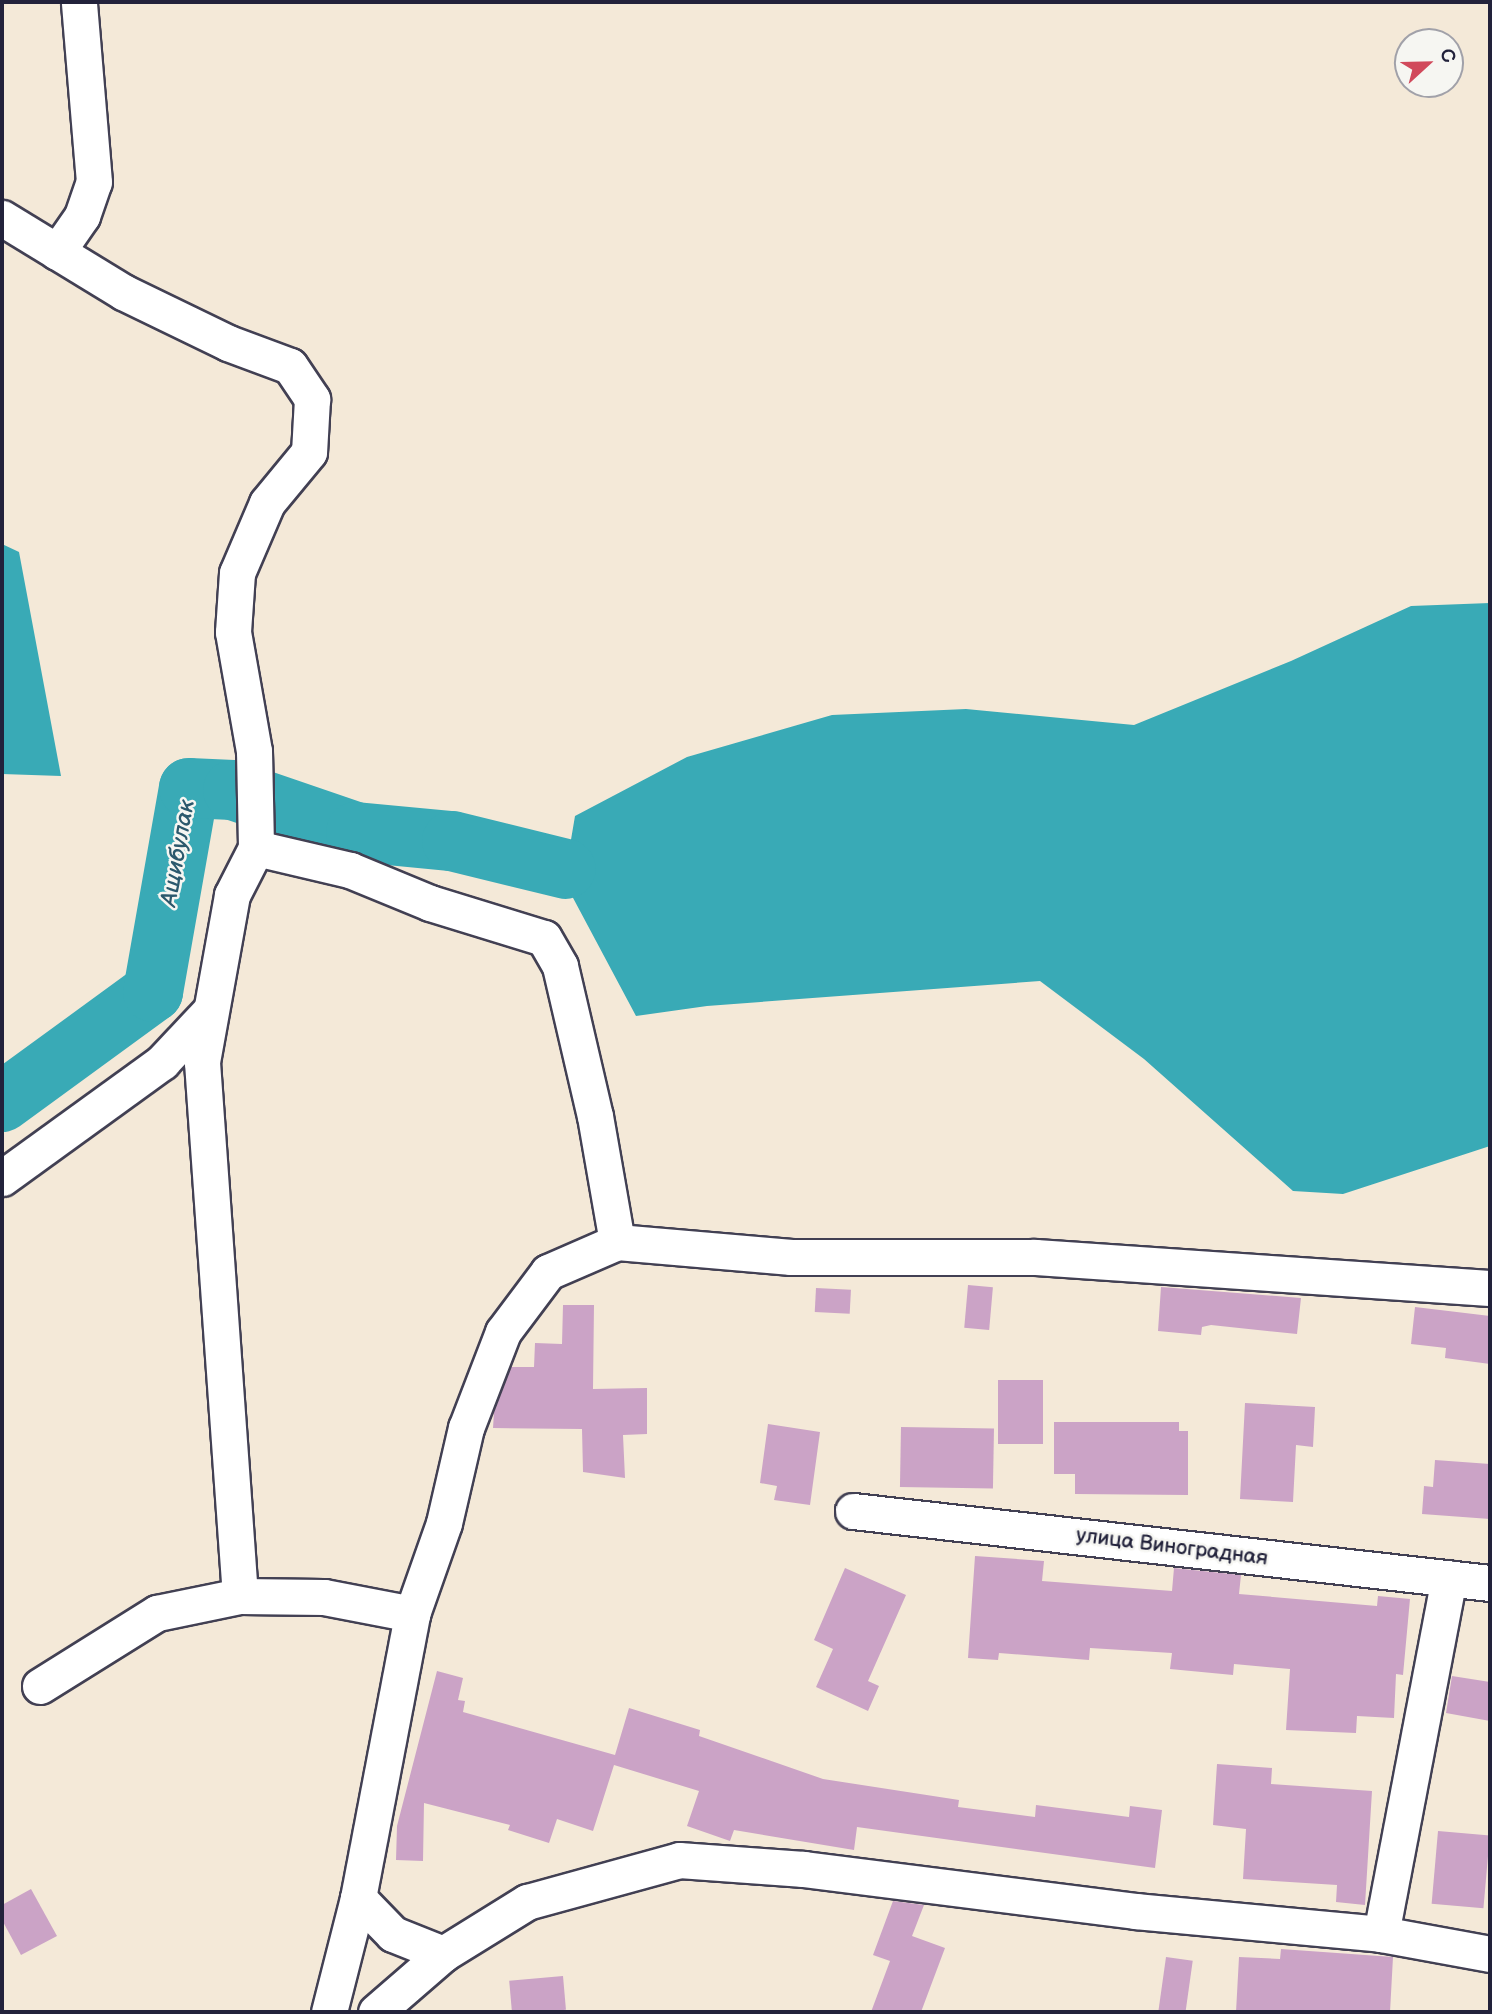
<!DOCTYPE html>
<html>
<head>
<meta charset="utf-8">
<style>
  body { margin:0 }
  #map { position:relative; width:1492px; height:2014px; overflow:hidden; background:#f4e9d8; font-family:"Balsamiq Sans",sans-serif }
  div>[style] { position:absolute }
  .water>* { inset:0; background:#39aab6 }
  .river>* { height:60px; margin:-30px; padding:0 30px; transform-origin:30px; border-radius:30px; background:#39aab6 }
  .building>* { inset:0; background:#cba3c6; transform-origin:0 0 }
  .roads { filter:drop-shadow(2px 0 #424053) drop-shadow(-2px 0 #424053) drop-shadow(0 2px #424053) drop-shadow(0 -2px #424053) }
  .minor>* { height:35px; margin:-17.5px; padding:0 17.5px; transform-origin:17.5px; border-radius:17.5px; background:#fff }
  span { translate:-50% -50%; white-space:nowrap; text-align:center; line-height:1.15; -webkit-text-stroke:5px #f6f6f2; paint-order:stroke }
  .street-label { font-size:21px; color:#22223b }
  .water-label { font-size:23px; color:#2b586c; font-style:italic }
  .frame { position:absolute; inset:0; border:4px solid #22223b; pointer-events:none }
  .north { position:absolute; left:1394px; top:28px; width:70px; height:70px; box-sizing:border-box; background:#f6f6f2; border:2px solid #a1a1a9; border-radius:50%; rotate:68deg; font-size:19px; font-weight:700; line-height:28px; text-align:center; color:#22223b }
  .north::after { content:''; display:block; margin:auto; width:24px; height:32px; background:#d1495b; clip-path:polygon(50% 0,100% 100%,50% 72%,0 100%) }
</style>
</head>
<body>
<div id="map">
  <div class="water">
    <div style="clip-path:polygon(2px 544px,19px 552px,61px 776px,2px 774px)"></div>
    <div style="clip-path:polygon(1490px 603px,1490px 1146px,1343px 1194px,1293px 1191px,1144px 1059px,1040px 981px,707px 1006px,636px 1016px,564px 881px,575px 816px,687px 757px,832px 715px,966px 709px,1134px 725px,1291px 661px,1411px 606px)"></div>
  </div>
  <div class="river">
    <div style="left:2px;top:1102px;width:187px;rotate:-36.1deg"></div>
    <div style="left:153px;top:992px;width:207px;rotate:-80deg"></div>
    <div style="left:189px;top:788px;width:44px;rotate:2.6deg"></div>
    <div style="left:233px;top:790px;width:130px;rotate:18.9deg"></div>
    <div style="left:356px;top:832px;width:96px;rotate:5.4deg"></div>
    <div style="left:452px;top:841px;width:117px;rotate:13.8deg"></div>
  </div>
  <div class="building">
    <div style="left:968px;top:1285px;width:25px;height:43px;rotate:5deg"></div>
    <div style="clip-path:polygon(1161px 1287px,1301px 1298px,1297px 1334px,1211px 1325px,1202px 1327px,1201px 1335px,1158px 1331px)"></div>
    <div style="left:816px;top:1288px;width:35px;height:24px;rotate:3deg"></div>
    <div style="clip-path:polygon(563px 1305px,594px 1305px,593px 1389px,647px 1388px,647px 1434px,623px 1435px,625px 1478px,583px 1472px,582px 1429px,493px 1428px,494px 1412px,511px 1367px,534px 1367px,535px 1343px,562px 1344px)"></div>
    <div style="clip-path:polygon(1415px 1307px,1490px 1316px,1490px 1364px,1445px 1358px,1446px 1348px,1411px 1344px)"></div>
    <div style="left:998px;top:1380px;width:45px;height:64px"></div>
    <div style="clip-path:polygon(1245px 1403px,1315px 1407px,1313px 1447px,1296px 1445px,1293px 1502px,1240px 1499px)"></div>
    <div style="clip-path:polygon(1054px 1422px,1179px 1422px,1179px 1431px,1188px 1431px,1188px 1495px,1075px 1494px,1075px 1474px,1054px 1474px)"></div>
    <div style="clip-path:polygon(768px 1424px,820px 1432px,810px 1505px,774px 1500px,777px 1486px,760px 1483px)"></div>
    <div style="left:901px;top:1427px;width:93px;height:60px;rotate:1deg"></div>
    <div style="clip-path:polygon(1435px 1460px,1490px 1464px,1490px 1519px,1422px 1514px,1424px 1486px,1433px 1487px)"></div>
    <div style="clip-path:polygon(975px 1556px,1044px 1561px,1042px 1581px,1172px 1591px,1174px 1568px,1241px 1575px,1239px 1594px,1377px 1606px,1378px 1596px,1410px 1599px,1403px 1675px,1396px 1674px,1394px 1718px,1357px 1716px,1356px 1733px,1286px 1730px,1290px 1669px,1234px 1664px,1233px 1675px,1170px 1669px,1172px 1653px,1090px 1648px,1089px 1660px,999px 1653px,998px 1660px,968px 1658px)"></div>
    <div style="clip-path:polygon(845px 1568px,906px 1595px,868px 1681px,879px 1686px,868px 1711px,816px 1687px,833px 1649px,814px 1640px)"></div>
    <div style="clip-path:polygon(437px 1671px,463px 1678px,458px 1700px,465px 1701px,463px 1712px,615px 1755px,629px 1708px,700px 1730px,699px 1736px,823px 1779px,959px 1800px,958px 1807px,1035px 1817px,1036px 1805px,1129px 1817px,1130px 1806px,1162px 1810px,1155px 1868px,857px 1827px,854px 1850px,734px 1830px,730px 1841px,687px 1826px,699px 1791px,614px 1765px,593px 1831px,557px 1819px,549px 1843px,508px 1830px,510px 1825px,424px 1803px,423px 1861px,396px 1860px,397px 1826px)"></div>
    <div style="clip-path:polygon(1452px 1676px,1490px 1682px,1490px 1721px,1446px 1713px)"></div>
    <div style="clip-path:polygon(1217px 1764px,1272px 1768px,1271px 1784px,1372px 1791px,1365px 1905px,1336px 1902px,1337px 1885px,1243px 1879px,1246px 1829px,1213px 1825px)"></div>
    <div style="left:1438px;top:1831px;width:52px;height:73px;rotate:5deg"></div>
    <div style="clip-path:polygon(31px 1889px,57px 1936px,21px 1955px,2px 1920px,2px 1905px)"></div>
    <div style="clip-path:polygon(893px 1901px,924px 1905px,912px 1936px,945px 1948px,921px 2012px,871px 2012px,890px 1961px,873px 1955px)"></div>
    <div style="clip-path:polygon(1281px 1949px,1393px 1957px,1390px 2012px,1236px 2012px,1239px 1957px,1280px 1959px)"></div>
    <div style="left:1166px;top:1957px;width:27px;height:56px;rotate:8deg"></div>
    <div style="left:563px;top:1976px;width:34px;height:54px;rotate:85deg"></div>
  </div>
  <div class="roads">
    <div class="minor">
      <div style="left:2px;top:218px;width:142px;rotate:31.4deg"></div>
      <div style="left:123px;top:292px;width:117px;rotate:25.9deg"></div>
      <div style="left:228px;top:343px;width:66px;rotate:20.4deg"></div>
      <div style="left:290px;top:366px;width:40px;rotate:56deg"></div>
      <div style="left:312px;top:399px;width:53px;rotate:93.2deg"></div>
      <div style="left:309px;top:452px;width:66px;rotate:129.5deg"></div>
      <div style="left:267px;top:503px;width:76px;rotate:113.2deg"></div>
      <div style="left:237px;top:573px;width:59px;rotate:93.9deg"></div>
      <div style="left:233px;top:632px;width:121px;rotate:80deg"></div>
      <div style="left:254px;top:751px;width:97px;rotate:88.8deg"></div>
      <div style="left:256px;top:848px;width:53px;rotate:117.1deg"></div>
      <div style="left:232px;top:895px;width:170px;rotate:100.2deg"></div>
      <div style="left:202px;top:1062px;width:535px;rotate:85.93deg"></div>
      <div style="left:57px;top:252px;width:44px;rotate:-55.2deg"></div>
      <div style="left:82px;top:216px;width:36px;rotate:-71deg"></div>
      <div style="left:94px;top:182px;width:181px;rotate:-94.8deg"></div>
      <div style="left:256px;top:848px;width:97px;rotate:13.2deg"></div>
      <div style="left:350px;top:870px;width:87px;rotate:22.4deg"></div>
      <div style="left:430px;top:903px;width:119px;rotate:17.1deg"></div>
      <div style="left:544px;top:938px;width:32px;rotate:60deg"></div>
      <div style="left:560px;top:966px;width:154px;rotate:76.9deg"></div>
      <div style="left:595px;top:1116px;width:128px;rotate:80.1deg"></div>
      <div style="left:2px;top:1178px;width:198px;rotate:-35.9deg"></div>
      <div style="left:162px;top:1062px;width:67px;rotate:-46.8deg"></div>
      <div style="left:853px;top:1511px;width:641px;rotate:6.45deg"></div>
      <div style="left:40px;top:1686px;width:138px;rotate:-32deg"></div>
      <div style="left:157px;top:1613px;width:85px;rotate:-11.6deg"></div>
      <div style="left:240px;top:1596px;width:84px;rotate:0.7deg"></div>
      <div style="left:324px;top:1597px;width:90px;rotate:10.9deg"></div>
      <div style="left:358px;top:1898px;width:50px;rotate:45.8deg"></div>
      <div style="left:393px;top:1934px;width:54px;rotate:21.8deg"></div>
      <div style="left:1381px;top:1934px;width:362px;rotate:-79.2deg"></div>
      <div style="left:329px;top:2012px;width:118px;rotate:-75.7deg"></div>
      <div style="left:358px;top:1898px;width:289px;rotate:-79.2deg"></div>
      <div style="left:412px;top:1614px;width:96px;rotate:-70.6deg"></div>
      <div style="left:444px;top:1523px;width:98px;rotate:-77deg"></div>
      <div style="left:466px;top:1428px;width:103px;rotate:-68.9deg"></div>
      <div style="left:503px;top:1332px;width:75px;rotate:-53.1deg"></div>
      <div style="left:548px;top:1272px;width:75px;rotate:-23.5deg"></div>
      <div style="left:617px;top:1242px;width:175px;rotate:4.9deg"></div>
      <div style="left:791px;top:1257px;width:244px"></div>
      <div style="left:1035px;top:1257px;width:456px;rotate:3.9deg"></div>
      <div style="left:376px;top:2012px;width:89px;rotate:-40.9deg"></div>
      <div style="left:443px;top:1954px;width:99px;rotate:-31.8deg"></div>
      <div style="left:527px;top:1902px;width:158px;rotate:-15.4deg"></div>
      <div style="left:679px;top:1860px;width:125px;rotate:4.1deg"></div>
      <div style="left:804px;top:1869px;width:334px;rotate:7.2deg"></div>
      <div style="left:1135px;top:1911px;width:247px;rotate:5.3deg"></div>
      <div style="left:1381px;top:1934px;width:111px;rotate:10.4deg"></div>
    </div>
  </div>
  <div class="street-label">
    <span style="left:1172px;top:1547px;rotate:7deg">улица Виноградная</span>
  </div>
  <div class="water-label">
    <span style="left:178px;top:853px;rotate:-80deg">Ащибулак</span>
  </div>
  <div class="frame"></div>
  <div class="north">С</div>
</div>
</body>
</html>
